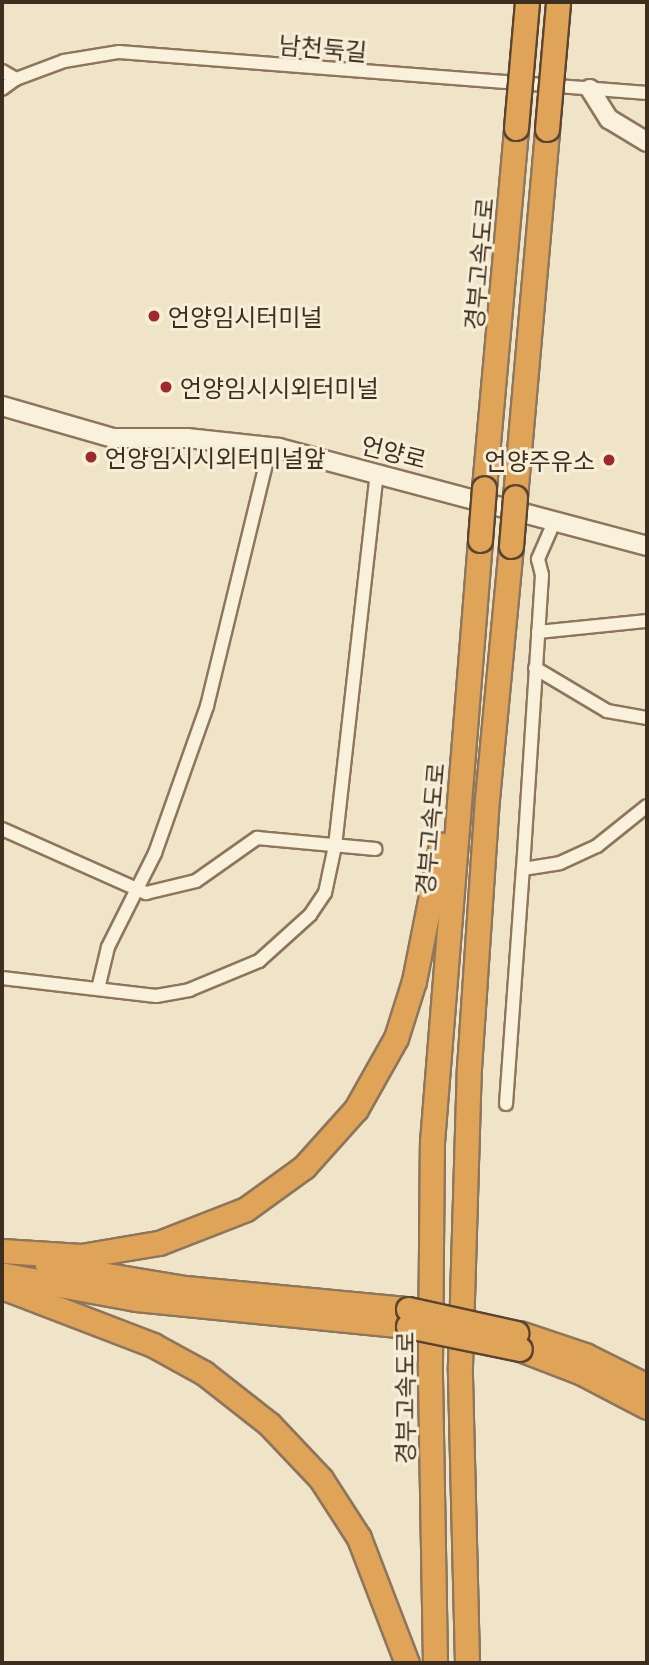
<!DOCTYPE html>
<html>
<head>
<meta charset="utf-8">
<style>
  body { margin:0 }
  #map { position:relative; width:649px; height:1665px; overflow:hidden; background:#f0e4c8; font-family:Literata,"Noto Sans KR",serif }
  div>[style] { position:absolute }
  .roads { filter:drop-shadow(2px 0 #8d765c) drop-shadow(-2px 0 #8d765c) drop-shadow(0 2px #8d765c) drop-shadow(0 -2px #8d765c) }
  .street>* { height:12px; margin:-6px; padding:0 6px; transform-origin:6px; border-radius:6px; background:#faf1dc }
  .secondary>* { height:18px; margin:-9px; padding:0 9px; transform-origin:9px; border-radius:9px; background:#faf1dc }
  .highway>* { height:23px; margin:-11.5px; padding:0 11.5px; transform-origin:11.5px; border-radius:11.5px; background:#e0a458 }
  .bridges { filter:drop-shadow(2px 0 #5b4430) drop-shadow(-2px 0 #5b4430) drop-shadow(0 2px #5b4430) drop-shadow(0 -2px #5b4430) }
  .highway-bridge>* { height:23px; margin:-11.5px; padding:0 11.5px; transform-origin:11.5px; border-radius:11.5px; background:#e0a458 }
  .dots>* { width:19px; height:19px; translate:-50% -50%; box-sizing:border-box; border:4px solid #f7eed8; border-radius:50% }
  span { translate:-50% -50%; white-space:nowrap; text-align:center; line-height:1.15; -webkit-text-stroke:6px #f7eed8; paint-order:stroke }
  .street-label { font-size:24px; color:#3d2e20 }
  .poi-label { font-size:24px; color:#3d2e20 }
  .left { translate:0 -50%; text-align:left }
  .right { translate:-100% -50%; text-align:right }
  .frame { position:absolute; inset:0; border:4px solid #3d2e20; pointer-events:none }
</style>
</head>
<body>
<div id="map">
  <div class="roads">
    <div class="street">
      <div style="left:2px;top:71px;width:16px;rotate:30deg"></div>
      <div style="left:16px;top:79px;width:51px;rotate:-20.6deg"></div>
      <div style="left:64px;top:61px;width:56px;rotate:-9.3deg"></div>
      <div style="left:119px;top:52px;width:530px;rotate:4.44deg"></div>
      <div style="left:2px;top:89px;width:17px;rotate:-36deg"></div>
      <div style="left:555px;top:520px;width:43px;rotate:113.6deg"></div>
      <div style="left:538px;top:559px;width:16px;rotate:76deg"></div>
      <div style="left:542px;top:575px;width:295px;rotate:93.7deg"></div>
      <div style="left:523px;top:869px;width:37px;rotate:-9deg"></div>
      <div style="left:560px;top:863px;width:41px;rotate:-24.7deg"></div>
      <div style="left:597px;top:846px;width:64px;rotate:-38.7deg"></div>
      <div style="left:538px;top:632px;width:110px;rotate:-5.8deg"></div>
      <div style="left:535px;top:668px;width:84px;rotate:30.8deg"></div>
      <div style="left:607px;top:711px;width:41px;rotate:9.9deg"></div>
      <div style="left:2px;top:829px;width:158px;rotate:24deg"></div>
      <div style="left:146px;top:893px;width:51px;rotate:-13.5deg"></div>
      <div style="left:196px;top:881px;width:75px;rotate:-35.2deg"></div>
      <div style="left:257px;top:838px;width:119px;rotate:5.3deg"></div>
      <div style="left:2px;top:978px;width:155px;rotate:6.7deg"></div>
      <div style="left:156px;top:996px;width:34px;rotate:-10deg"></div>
      <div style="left:189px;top:990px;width:76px;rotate:-22.5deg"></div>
      <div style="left:259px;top:961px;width:69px;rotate:-42deg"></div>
      <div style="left:310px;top:915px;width:27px;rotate:-56deg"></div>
      <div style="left:325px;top:893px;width:48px;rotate:-78deg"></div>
      <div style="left:335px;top:846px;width:375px;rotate:-83.6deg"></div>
      <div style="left:98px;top:989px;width:43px;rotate:-76.6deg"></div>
      <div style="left:108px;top:947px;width:105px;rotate:-63.4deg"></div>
      <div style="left:155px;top:853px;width:156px;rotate:-70.5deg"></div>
      <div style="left:207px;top:706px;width:267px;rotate:-76.3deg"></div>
      <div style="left:506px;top:1104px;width:236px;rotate:-85.9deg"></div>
    </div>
    <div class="secondary">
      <div style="left:590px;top:89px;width:36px;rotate:58deg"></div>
      <div style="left:609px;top:119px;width:44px;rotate:31.2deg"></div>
      <div style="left:2px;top:406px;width:116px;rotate:16.1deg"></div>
      <div style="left:113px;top:438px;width:74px"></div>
      <div style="left:187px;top:438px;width:93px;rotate:6.2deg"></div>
      <div style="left:279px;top:448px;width:381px;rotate:14.9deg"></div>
    </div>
    <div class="highway">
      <div style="left:484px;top:488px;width:361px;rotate:-84.9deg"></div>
      <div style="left:515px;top:497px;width:369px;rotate:-85deg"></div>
      <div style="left:2px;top:1251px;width:79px;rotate:3.6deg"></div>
      <div style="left:81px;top:1256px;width:79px;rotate:-9.5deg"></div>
      <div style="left:159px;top:1243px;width:93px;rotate:-21.3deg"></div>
      <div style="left:246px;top:1209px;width:72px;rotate:-35.9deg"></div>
      <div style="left:304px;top:1167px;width:78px;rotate:-48.1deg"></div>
      <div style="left:356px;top:1109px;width:81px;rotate:-60.6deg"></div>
      <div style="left:396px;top:1038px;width:60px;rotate:-72.5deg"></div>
      <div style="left:414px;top:981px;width:139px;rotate:-78.8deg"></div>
      <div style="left:47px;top:1265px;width:140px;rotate:9.5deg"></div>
      <div style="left:185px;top:1288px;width:224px;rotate:5.4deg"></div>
      <div style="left:5px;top:1275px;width:133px;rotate:10.4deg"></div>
      <div style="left:136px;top:1299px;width:273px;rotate:5.7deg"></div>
      <div style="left:2px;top:1287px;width:162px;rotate:21deg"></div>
      <div style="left:153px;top:1345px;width:58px;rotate:28.8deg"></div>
      <div style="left:204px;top:1373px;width:83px;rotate:38.1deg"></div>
      <div style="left:269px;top:1424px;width:76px;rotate:46.6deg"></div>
      <div style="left:321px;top:1479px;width:70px;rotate:57.2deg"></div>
      <div style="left:359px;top:1538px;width:134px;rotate:69deg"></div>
      <div style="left:519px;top:1333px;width:70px;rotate:18.4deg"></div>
      <div style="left:585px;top:1355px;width:69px;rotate:26.6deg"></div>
      <div style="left:520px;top:1349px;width:66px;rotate:21.2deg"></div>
      <div style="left:582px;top:1373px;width:73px;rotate:27.6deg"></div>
      <div style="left:435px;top:1663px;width:300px;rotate:-91deg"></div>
      <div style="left:430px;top:1363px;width:221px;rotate:-89.5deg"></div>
      <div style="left:432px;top:1142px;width:604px;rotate:-85.44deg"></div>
      <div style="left:467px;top:1663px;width:297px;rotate:-91.4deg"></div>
      <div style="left:460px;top:1366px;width:298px;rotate:-88.3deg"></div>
      <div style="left:469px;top:1068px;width:270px;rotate:-86.2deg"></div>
      <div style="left:487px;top:799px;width:254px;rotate:-84.6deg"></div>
    </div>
  </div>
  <div class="bridges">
    <div class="highway-bridge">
      <div style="left:516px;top:128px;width:126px;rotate:-85deg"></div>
      <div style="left:547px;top:129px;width:127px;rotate:-85deg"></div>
      <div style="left:480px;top:540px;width:52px;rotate:-85.6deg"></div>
      <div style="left:511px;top:546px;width:49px;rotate:-85.3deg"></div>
      <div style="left:408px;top:1309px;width:111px;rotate:12.5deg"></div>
      <div style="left:408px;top:1326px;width:114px;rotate:11.6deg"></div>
    </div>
  </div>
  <div class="dots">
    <div style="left:154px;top:316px;background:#9e2a2b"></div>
    <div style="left:166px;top:387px;background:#9e2a2b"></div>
    <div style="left:91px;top:457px;background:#9e2a2b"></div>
    <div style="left:609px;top:460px;background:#9e2a2b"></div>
  </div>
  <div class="street-label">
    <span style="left:323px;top:47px;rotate:5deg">남천둑길</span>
    <span style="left:478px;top:264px;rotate:-85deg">경부고속도로</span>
    <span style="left:394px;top:451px;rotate:14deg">언양로</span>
    <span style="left:429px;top:829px;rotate:-85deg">경부고속도로</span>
    <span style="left:404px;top:1398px;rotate:-90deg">경부고속도로</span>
  </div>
  <div class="poi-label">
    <span class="left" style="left:168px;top:316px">언양임시터미널</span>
    <span class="left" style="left:180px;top:387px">언양임시시외터미널</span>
    <span class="left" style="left:105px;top:457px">언양임시시외터미널앞</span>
    <span class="right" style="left:595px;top:460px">언양주유소</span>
  </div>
  <div class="frame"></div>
</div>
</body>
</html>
